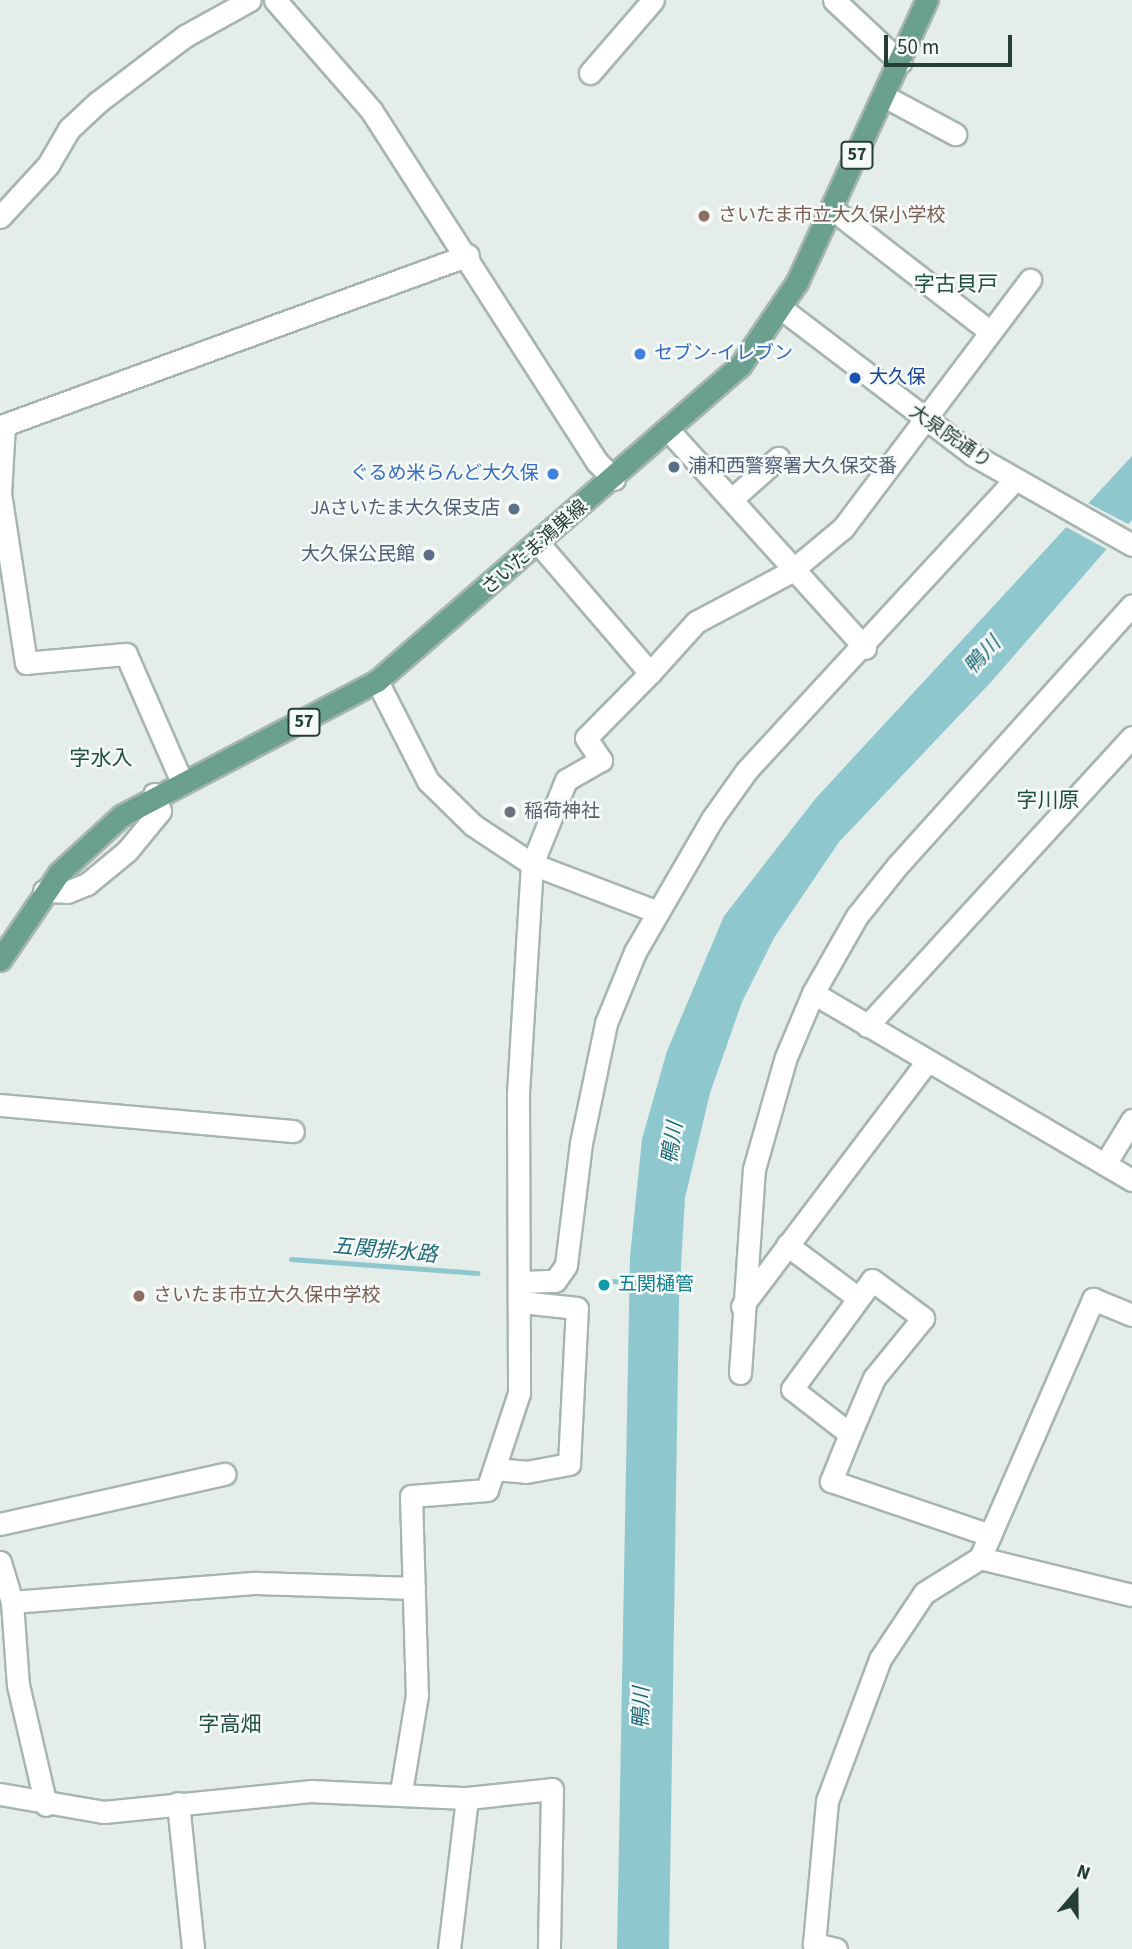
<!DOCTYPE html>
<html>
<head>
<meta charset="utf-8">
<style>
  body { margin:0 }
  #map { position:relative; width:1132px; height:1949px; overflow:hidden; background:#e4ede9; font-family:"Source Sans 3","Noto Sans JP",sans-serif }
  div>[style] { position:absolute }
  .water>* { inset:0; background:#8fc7cf }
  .pier>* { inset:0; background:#e4ede9 }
  .stream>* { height:5px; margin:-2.5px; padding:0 2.5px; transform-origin:2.5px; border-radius:2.5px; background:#8fc7cf }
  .roads { filter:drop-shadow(2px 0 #a7b5b0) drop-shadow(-2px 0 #a7b5b0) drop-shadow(0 2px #a7b5b0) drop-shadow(0 -2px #a7b5b0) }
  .street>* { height:21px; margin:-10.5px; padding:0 10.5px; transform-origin:10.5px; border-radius:10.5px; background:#fff }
  .secondary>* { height:21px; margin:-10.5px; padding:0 10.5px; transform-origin:10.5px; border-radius:10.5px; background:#fff }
  .primary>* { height:21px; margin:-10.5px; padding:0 10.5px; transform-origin:10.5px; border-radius:10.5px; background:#6ba091 }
  .dots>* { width:19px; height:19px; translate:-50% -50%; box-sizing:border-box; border:4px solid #f5f9f7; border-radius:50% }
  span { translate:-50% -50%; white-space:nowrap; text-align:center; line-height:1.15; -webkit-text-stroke:5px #f5f9f7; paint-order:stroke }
  .shield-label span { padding:2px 5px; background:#f5f9f7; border:2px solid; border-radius:5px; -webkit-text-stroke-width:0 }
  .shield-label { font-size:18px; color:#243e36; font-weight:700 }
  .education-label { font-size:19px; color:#785e54 }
  .left { translate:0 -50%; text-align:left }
  .shop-label { font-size:19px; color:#366cbe }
  .right { translate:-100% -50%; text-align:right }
  .transit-label { font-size:19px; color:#164399 }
  .street-label { font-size:19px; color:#243e36 }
  .service-label { font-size:19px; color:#4e5e75 }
  .worship-label { font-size:19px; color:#5b616d }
  .culture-label { font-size:19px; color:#0d838f }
  .neighbourhood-label { font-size:21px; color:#214f43 }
  .water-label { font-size:21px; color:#216b78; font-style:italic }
  .north { position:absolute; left:1041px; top:1858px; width:70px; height:70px; -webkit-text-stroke:5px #f5f9f7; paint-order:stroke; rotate:20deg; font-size:19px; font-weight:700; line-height:28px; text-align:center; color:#243e36 }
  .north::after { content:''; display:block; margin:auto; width:24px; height:32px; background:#243e36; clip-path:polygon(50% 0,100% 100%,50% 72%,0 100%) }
  .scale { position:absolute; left:884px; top:35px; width:128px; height:32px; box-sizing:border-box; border:4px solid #243e36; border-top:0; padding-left:9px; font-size:21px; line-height:24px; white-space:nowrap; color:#243e36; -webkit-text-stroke:5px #f5f9f7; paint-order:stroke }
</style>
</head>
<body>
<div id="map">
  <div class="water">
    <div style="clip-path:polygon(1132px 456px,1132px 520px,991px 682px,839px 842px,774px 938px,742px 1002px,710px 1093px,685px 1198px,679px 1299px,669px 1949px,617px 1949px,630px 1256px,642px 1139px,667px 1051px,724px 916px,816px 798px)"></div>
  </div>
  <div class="pier">
    <div style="clip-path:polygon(1086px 502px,1132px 526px,1110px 551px,1064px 526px)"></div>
  </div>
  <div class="stream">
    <div style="left:291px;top:1259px;width:187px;rotate:4.3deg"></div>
    <div style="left:607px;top:1281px;width:29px;rotate:2deg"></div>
  </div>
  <div class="roads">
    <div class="street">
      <div style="left:834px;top:0;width:91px;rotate:43.2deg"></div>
      <div style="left:590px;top:73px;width:96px;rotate:-49.2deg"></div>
      <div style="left:884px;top:96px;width:81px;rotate:28.2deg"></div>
      <div style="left:832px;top:209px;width:197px;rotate:37.8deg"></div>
      <div style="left:0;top:217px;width:71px;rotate:-47.3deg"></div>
      <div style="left:48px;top:165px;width:42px;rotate:-59.7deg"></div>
      <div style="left:69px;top:129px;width:40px;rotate:-43deg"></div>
      <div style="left:98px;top:102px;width:109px;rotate:-37.2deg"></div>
      <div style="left:185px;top:36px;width:74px;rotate:-29deg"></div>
      <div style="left:670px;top:432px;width:291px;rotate:47.9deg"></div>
      <div style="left:732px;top:499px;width:62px;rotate:-41.7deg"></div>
      <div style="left:540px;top:545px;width:169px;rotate:49.3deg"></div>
      <div style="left:650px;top:673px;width:69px;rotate:-48deg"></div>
      <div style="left:696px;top:622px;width:106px;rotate:-28deg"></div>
      <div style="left:790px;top:572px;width:69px;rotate:-39.7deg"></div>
      <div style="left:843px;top:528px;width:311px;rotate:-53deg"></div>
      <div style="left:650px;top:673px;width:91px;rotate:134.6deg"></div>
      <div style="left:586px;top:738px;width:27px;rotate:56deg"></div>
      <div style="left:601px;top:760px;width:40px;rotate:150.3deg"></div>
      <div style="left:566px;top:780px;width:91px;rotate:112deg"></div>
      <div style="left:532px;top:864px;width:135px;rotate:20.9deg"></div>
      <div style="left:377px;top:681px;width:112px;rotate:63deg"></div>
      <div style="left:428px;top:781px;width:63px;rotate:44.4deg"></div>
      <div style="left:473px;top:825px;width:71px;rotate:33.5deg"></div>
      <div style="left:532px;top:864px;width:230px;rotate:93.5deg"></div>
      <div style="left:518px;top:1094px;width:299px;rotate:89.8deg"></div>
      <div style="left:519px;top:1393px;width:102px;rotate:108.3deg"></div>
      <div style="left:487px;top:1490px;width:76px;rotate:175.5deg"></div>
      <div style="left:411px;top:1496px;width:199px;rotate:88.3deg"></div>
      <div style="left:417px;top:1695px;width:98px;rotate:99.4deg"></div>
      <div style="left:181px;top:780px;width:137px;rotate:-113.6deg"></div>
      <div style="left:126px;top:654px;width:100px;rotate:174.9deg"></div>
      <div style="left:26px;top:663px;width:171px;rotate:-98.7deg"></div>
      <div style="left:0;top:494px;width:69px;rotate:-86.7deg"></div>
      <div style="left:4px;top:425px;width:494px;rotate:-20.1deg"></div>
      <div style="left:44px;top:891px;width:23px;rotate:2deg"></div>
      <div style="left:67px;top:892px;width:22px;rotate:-22deg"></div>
      <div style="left:87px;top:884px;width:52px;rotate:-39.5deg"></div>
      <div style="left:127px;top:851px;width:52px;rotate:-50.5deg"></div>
      <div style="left:160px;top:811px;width:18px;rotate:-109deg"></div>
      <div style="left:813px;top:993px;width:370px;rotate:30.4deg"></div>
      <div style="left:867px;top:1026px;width:392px;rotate:-47.5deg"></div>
      <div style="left:0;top:1105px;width:294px;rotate:5.1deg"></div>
      <div style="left:1105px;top:1164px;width:52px;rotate:-58.5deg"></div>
      <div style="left:787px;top:1245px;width:89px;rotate:36.7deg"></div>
      <div style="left:521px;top:1282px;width:34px;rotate:-2deg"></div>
      <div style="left:555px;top:1281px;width:19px;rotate:-55deg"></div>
      <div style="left:566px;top:1265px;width:123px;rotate:-83deg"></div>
      <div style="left:581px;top:1143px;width:123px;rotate:-78.2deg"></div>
      <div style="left:606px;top:1023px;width:77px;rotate:-67.8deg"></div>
      <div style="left:635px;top:952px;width:154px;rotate:-59.9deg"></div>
      <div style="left:712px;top:819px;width:60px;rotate:-54.5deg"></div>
      <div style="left:747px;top:770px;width:393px;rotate:-47.3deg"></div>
      <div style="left:742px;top:1306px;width:305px;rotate:-52.9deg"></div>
      <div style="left:740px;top:1373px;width:204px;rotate:-86.1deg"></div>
      <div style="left:754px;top:1169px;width:116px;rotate:-74.1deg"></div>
      <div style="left:786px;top:1057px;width:69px;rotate:-67.1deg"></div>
      <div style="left:813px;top:993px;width:89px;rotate:-60.3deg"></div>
      <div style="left:857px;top:916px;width:64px;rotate:-51.3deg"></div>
      <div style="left:897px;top:866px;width:351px;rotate:-48deg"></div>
      <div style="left:850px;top:1434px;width:73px;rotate:-142.2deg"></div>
      <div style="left:792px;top:1389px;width:135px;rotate:-53.7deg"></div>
      <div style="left:872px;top:1280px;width:64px;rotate:36.7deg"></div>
      <div style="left:923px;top:1318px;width:77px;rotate:129.2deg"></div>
      <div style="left:874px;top:1378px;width:61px;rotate:113.2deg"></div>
      <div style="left:850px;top:1434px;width:51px;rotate:112deg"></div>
      <div style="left:831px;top:1481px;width:168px;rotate:18.8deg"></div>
      <div style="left:494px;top:1469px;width:32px;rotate:5deg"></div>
      <div style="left:526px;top:1472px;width:44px;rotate:-10.5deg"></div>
      <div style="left:569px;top:1464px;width:156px;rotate:-87.1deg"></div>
      <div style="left:577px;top:1308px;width:56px;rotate:-173.9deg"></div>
      <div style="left:0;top:1524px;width:230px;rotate:-12.6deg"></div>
      <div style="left:980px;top:1558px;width:156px;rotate:13.7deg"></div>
      <div style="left:0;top:1562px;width:42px;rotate:73.3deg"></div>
      <div style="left:12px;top:1602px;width:83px;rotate:85.9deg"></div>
      <div style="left:18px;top:1685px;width:123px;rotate:76.9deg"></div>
      <div style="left:12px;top:1602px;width:245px;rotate:-4.5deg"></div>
      <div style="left:256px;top:1583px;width:158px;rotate:1.8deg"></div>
      <div style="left:0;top:1794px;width:106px;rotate:9.8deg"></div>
      <div style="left:104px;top:1812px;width:207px;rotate:-5.8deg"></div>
      <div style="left:310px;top:1791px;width:157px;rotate:2.6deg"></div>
      <div style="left:467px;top:1798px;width:85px;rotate:-6deg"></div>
      <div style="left:552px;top:1789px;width:160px;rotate:91.1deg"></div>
      <div style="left:178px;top:1803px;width:147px;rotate:84.1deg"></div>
      <div style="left:449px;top:1949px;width:152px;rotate:-83.2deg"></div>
      <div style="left:836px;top:1949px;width:23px;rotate:-167deg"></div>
      <div style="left:814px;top:1944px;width:144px;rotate:-84.8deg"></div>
      <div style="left:827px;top:1801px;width:152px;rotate:-69.5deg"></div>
      <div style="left:880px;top:1659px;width:79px;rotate:-56.3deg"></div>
      <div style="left:924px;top:1593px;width:66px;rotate:-32deg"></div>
      <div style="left:980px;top:1558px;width:283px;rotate:-66.4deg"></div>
      <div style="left:1093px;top:1299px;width:42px;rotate:22.3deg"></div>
    </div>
    <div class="secondary">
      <div style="left:275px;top:0;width:146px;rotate:48.9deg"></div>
      <div style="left:371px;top:110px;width:418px;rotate:57.3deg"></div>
      <div style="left:597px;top:462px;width:24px;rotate:45deg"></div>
      <div style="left:782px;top:309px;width:239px;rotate:37.3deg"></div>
      <div style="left:972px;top:454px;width:184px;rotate:29.6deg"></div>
    </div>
    <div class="primary">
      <div style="left:0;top:960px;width:105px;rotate:-55.9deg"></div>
      <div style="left:59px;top:873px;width:84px;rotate:-42.6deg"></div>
      <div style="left:121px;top:816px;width:289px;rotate:-27.8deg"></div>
      <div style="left:377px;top:681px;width:481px;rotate:-41deg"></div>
      <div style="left:740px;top:366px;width:102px;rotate:-55.8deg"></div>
      <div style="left:797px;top:282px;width:311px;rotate:-65.3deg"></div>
    </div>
  </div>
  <div class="dots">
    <div style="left:704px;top:216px;background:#8d6e63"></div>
    <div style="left:640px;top:354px;background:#3f7fe0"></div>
    <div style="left:855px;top:378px;background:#1a4fb4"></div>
    <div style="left:674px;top:467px;background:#5c6f8a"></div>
    <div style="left:553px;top:474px;background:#3f7fe0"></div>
    <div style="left:514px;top:509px;background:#5c6f8a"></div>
    <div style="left:429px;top:555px;background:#5c6f8a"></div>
    <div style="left:510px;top:812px;background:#6b7280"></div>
    <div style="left:604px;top:1285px;background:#0f9aa8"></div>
    <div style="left:139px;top:1296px;background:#8d6e63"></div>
  </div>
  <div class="shield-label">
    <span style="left:857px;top:155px">57</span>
    <span style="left:304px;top:722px">57</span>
  </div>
  <div class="education-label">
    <span class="left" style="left:718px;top:216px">さいたま市立大久保小学校</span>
    <span class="left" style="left:153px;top:1296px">さいたま市立大久保中学校</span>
  </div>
  <div class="shop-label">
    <span class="left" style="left:654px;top:354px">セブン-イレブン</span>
    <span class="right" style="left:539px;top:474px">ぐるめ米らんど大久保</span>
  </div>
  <div class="transit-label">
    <span class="left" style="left:869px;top:378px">大久保</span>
  </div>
  <div class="street-label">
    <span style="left:950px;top:437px;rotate:35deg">大泉院通り</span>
    <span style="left:535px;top:548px;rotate:-41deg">さいたま鴻巣線</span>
  </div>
  <div class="service-label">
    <span class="left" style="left:688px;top:467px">浦和西警察署大久保交番</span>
    <span class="right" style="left:500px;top:509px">JAさいたま大久保支店</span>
    <span class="right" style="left:415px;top:555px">大久保公民館</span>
  </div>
  <div class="worship-label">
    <span class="left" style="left:524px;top:812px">稲荷神社</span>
  </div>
  <div class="culture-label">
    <span class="left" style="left:618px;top:1285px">五関樋管</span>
  </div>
  <div class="neighbourhood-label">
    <span style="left:956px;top:284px">字古貝戸</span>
    <span style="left:101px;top:758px">字水入</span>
    <span style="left:1048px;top:800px">字川原</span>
    <span style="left:230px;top:1724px">字高畑</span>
  </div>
  <div class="water-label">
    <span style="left:982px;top:655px;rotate:-47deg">鴨川</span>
    <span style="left:672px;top:1143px;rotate:-81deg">鴨川</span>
    <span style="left:385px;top:1250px;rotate:5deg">五関排水路</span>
    <span style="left:641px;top:1708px;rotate:-89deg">鴨川</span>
  </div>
  <div class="north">N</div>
  <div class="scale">50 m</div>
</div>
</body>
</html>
